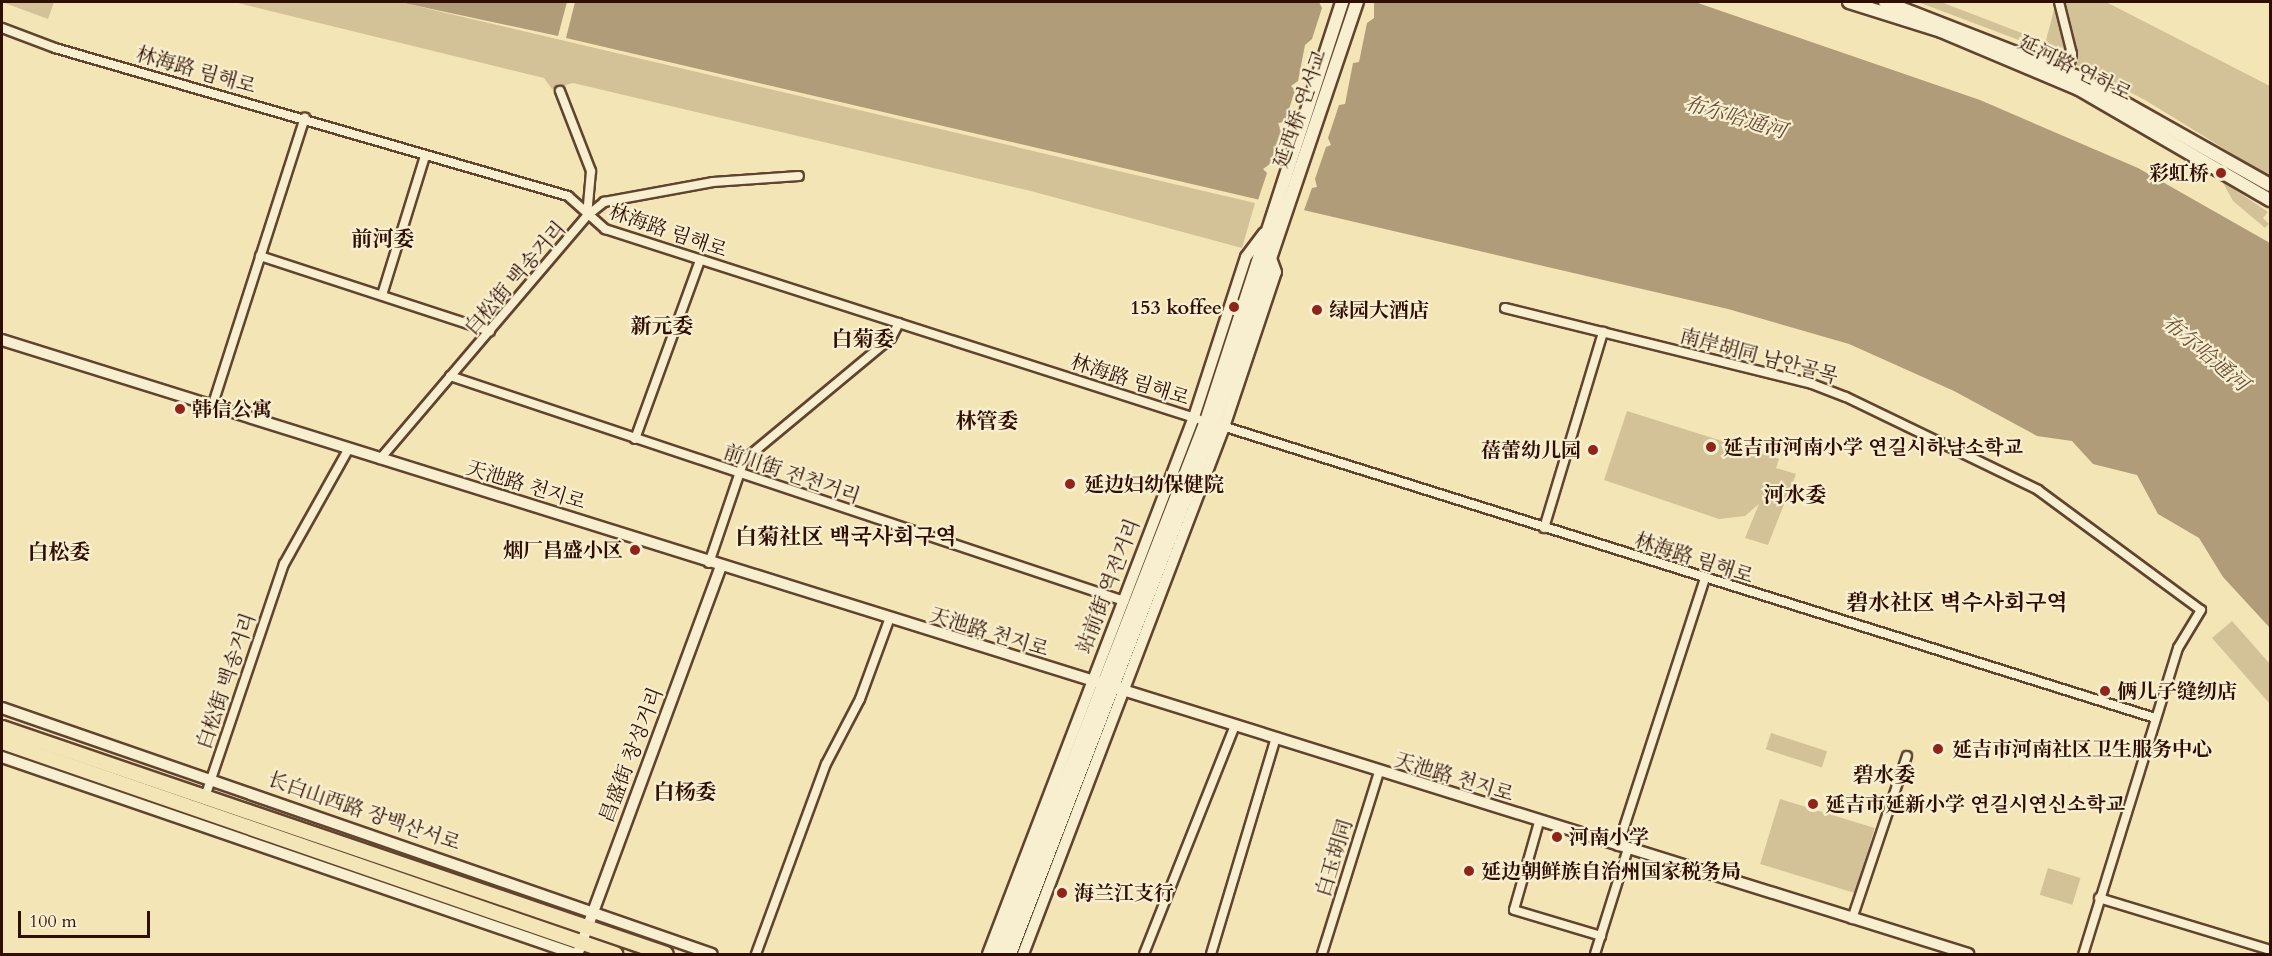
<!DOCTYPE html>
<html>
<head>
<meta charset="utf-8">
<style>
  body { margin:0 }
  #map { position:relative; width:2272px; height:956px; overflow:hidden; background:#f4e5b6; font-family:Cardo,"Noto Serif SC","Noto Serif KR",serif }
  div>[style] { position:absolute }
  .green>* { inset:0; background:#d3c197; transform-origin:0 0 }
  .water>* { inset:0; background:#b19c79 }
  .pier>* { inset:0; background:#f4e5b6 }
  .roads { filter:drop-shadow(2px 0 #61442f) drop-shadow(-2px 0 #61442f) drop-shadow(0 2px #61442f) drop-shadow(0 -2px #61442f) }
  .minor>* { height:8px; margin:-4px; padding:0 4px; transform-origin:4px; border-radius:4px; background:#f8eed0 }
  .tertiary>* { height:10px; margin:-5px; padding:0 5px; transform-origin:5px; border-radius:5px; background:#f8eed0 }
  .secondary>* { height:12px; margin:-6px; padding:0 6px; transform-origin:6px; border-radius:6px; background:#f8eed0 }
  .primary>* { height:14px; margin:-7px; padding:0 7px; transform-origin:7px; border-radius:7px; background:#f4e5b6 }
  .dots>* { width:16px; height:16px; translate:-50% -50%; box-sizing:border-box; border:3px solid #f8eed0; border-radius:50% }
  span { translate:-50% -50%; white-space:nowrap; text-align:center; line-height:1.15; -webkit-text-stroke:4.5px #f8eed0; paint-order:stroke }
  .street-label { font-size:20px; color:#300f02 }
  .poi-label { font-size:20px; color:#300f02; font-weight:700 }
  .right { translate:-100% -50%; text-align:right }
  .left { translate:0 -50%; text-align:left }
  .water-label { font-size:21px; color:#6a4e38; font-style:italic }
  .neighbourhood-label { font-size:21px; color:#300f02; font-weight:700 }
  .quarter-label { font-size:22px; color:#300f02; font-weight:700 }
  .frame { position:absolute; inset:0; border:3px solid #300f02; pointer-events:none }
  .scale { position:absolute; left:18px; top:911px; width:132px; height:27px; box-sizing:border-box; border:3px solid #300f02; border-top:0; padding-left:8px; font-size:18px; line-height:21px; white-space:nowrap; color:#300f02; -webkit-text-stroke:4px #f8eed0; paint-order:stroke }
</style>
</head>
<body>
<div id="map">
  <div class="green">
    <div style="clip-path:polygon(2px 2px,54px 2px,48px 19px)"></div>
    <div style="clip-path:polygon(234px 2px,399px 2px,1255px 203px,1242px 248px,1027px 190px,573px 83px,552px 89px,544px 78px)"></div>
    <div style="clip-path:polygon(1918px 2px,1941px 2px,2040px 40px,2037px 47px)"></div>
    <div style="clip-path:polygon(2056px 2px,2106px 2px,2270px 86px,2270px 177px,2145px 100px,2044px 48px)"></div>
    <div style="clip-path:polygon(2222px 181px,2268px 212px,2263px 218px,2269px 224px,2265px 228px,2233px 201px)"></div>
    <div style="clip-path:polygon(1627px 411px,1779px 459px,1776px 468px,1796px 474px,1768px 545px,1745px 538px,1759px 504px,1745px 516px,1719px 519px,1604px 480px)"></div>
    <div style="clip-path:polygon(2232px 621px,2270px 664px,2270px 704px,2212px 638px)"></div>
    <div style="left:1771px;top:733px;width:59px;height:17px;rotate:18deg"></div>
    <div style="left:1780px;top:799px;width:99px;height:68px;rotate:17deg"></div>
    <div style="left:2048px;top:868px;width:34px;height:28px;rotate:17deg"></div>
  </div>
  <div class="water">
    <div style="clip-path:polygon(399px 2px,567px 2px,558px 36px)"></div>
    <div style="clip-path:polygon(575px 2px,1695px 2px,1980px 100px,2138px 168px,2270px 243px,2270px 628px,2223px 577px,2199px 538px,2158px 514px,2137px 475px,2093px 464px,2072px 441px,2037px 436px,1954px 391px,1849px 344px,1728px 309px,566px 38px)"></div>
  </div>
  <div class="pier">
    <div style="clip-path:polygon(1319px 2px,1374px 2px,1374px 18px,1367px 23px,1359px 62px,1353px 63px,1345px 104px,1339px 105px,1328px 138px,1331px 145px,1326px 147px,1315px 179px,1317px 187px,1312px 188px,1303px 213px,1257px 203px,1267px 173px,1263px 169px,1270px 164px,1281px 131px,1278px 123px,1285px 122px,1295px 90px,1291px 86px,1298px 81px,1305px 45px,1312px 39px,1322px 8px)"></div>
  </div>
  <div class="roads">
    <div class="minor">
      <div style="left:2059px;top:2px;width:54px;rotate:76deg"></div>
      <div style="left:2072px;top:54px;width:19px;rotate:102deg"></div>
      <div style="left:2px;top:28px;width:57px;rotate:20.7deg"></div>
      <div style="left:55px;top:48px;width:534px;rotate:16.09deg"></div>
      <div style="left:568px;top:196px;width:50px;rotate:41.7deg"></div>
      <div style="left:605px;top:229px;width:623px;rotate:17.77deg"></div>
      <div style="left:588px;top:215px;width:21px;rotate:-39deg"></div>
      <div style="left:604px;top:202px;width:111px;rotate:-10.4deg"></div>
      <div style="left:713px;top:182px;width:86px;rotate:-4deg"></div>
      <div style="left:260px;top:256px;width:242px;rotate:18.1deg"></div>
      <div style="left:382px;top:295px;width:145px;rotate:-72.8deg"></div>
      <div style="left:1505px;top:308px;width:316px;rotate:13.9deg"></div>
      <div style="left:1812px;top:384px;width:36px;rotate:21deg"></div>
      <div style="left:1846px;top:397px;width:213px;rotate:25.8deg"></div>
      <div style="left:2038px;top:490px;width:202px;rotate:36.4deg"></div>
      <div style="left:2201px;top:610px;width:44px;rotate:121.2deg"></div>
      <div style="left:2178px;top:648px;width:320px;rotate:107.2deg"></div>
      <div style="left:450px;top:376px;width:711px;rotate:18.46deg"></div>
      <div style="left:212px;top:407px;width:304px;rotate:-72.2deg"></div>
      <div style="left:1219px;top:425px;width:981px;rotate:17.38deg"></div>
      <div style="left:635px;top:439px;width:190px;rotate:-70deg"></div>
      <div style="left:380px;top:459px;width:319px;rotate:-49.6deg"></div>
      <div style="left:587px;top:216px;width:45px;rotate:-84.9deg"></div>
      <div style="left:591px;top:171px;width:86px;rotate:-111.2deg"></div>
      <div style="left:1544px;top:528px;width:205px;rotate:-73.2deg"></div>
      <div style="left:709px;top:563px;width:109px;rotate:-71.2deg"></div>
      <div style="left:744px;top:460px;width:191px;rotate:-39.7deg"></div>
      <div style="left:891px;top:338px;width:17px;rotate:-62deg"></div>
      <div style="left:205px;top:797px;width:246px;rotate:-71.3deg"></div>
      <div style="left:284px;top:564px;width:131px;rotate:-60.7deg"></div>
      <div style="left:1539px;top:822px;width:91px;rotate:105.9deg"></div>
      <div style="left:1514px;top:910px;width:91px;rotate:16.6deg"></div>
      <div style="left:1618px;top:846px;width:281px;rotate:-72deg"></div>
      <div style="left:2099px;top:898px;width:179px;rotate:16.9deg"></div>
      <div style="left:1852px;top:919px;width:172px;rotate:-71.4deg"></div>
      <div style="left:756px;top:954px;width:202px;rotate:-69.8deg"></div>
      <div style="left:826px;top:764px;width:73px;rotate:-62.4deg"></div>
      <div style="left:860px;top:699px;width:84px;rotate:-69.8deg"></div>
      <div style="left:1144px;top:954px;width:243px;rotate:-68.3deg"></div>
      <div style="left:1211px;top:954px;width:223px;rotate:-73.3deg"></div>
      <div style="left:1322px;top:954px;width:191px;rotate:-72.6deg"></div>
      <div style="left:1595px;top:954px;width:110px;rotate:-72.6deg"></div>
    </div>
    <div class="tertiary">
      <div style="left:2px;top:340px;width:2060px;rotate:17.34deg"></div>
      <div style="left:2px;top:708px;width:751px;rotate:19.11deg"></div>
      <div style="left:2px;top:757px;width:606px;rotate:18.97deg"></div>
      <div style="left:579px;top:950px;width:407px;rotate:-69.7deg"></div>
      <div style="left:988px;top:954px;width:575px;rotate:-69.01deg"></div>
      <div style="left:1194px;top:417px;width:168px;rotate:-72deg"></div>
      <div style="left:1246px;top:257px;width:30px;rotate:-53deg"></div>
      <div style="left:1023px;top:954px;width:564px;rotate:-69.12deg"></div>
      <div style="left:1224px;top:427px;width:163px;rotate:-71.5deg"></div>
      <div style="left:1276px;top:272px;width:15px;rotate:-110deg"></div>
    </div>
    <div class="secondary">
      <div style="left:1849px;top:2px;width:96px;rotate:17.5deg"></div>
      <div style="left:1941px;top:31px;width:150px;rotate:22.8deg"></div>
      <div style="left:2079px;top:89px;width:221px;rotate:30.2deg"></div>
      <div style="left:1885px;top:2px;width:209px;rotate:21.3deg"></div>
      <div style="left:2080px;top:78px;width:218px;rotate:29.4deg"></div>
      <div style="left:998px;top:954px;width:572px;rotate:-68.68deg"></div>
      <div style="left:1206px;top:421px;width:441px;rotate:-72deg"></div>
      <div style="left:1010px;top:954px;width:568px;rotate:-68.95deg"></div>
      <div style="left:1214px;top:424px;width:446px;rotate:-71.3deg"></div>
    </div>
    <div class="primary">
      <div style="left:2px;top:728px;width:701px;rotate:18.8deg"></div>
      <div style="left:2px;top:742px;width:649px;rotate:19.08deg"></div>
    </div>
  </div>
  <div class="dots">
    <div style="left:2221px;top:173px;background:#8f2418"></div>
    <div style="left:1234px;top:307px;background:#8f2418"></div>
    <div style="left:1317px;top:310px;background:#8f2418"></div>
    <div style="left:180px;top:409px;background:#8f2418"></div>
    <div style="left:1711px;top:447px;background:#8f2418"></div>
    <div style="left:1593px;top:450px;background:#8f2418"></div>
    <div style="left:1070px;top:484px;background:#8f2418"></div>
    <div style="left:635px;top:550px;background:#8f2418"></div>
    <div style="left:2105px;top:691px;background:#8f2418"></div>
    <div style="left:1938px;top:749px;background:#8f2418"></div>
    <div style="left:1813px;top:804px;background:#8f2418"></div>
    <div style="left:1557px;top:837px;background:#8f2418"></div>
    <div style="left:1469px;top:871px;background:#8f2418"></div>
    <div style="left:1062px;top:893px;background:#8f2418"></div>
  </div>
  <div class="street-label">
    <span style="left:2075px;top:68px;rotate:26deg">延河路 연하로</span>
    <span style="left:196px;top:70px;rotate:16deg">林海路 림해로</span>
    <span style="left:1300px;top:109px;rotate:-71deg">延西桥 연서교</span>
    <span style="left:668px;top:231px;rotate:19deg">林海路 림해로</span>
    <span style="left:515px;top:278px;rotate:-49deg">白松街 백송거리</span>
    <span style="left:1759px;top:356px;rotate:15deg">南岸胡同 남안골목</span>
    <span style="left:1130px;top:380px;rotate:18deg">林海路 림해로</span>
    <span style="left:792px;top:474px;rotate:19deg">前川街 전천거리</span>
    <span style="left:526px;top:485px;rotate:17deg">天池路 천지로</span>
    <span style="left:1694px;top:558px;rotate:18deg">林海路 림해로</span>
    <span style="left:1108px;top:586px;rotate:-69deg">站前街 역전거리</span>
    <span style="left:989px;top:632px;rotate:17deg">天池路 천지로</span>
    <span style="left:226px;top:681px;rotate:-71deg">白松街 백송거리</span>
    <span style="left:631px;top:755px;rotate:-69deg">昌盛街 창성거리</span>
    <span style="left:1454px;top:777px;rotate:17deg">天池路 천지로</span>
    <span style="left:364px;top:811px;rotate:19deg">长白山西路 장백산서로</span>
    <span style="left:1334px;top:858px;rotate:-73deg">白玉胡同</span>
  </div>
  <div class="poi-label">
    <span class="right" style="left:2209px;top:173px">彩虹桥</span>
    <span class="right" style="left:1222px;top:307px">153 koffee</span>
    <span class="left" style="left:1329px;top:310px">绿园大酒店</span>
    <span class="left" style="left:192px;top:409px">韩信公寓</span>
    <span class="left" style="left:1723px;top:447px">延吉市河南小学 연길시하남소학교</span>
    <span class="right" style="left:1581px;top:450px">蓓蕾幼儿园</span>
    <span class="left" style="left:1084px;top:484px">延边妇幼保健院</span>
    <span class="right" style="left:623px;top:550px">烟厂昌盛小区</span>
    <span class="left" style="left:2117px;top:691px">俩儿子缝纫店</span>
    <span class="left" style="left:1952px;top:749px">延吉市河南社区卫生服务中心</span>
    <span class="left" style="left:1825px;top:804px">延吉市延新小学 연길시연신소학교</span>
    <span class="left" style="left:1569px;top:837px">河南小学</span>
    <span class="left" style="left:1481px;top:871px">延边朝鲜族自治州国家税务局</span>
    <span class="left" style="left:1074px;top:893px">海兰江支行</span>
  </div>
  <div class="water-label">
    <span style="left:1735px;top:118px;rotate:16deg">布尔哈通河</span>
    <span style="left:2205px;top:354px;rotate:40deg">布尔哈通河</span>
  </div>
  <div class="neighbourhood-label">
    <span style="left:383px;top:240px">前河委</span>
    <span style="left:662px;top:327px">新元委</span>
    <span style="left:863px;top:340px">白菊委</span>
    <span style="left:987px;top:422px">林管委</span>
    <span style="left:1795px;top:496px">河水委</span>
    <span style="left:59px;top:553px">白松委</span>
    <span style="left:1884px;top:776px">碧水委</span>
    <span style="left:685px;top:793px">白杨委</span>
  </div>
  <div class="quarter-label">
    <span style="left:846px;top:538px">白菊社区 백국사회구역</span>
    <span style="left:1957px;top:604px">碧水社区 벽수사회구역</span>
  </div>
  <div class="frame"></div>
  <div class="scale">100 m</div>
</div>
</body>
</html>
